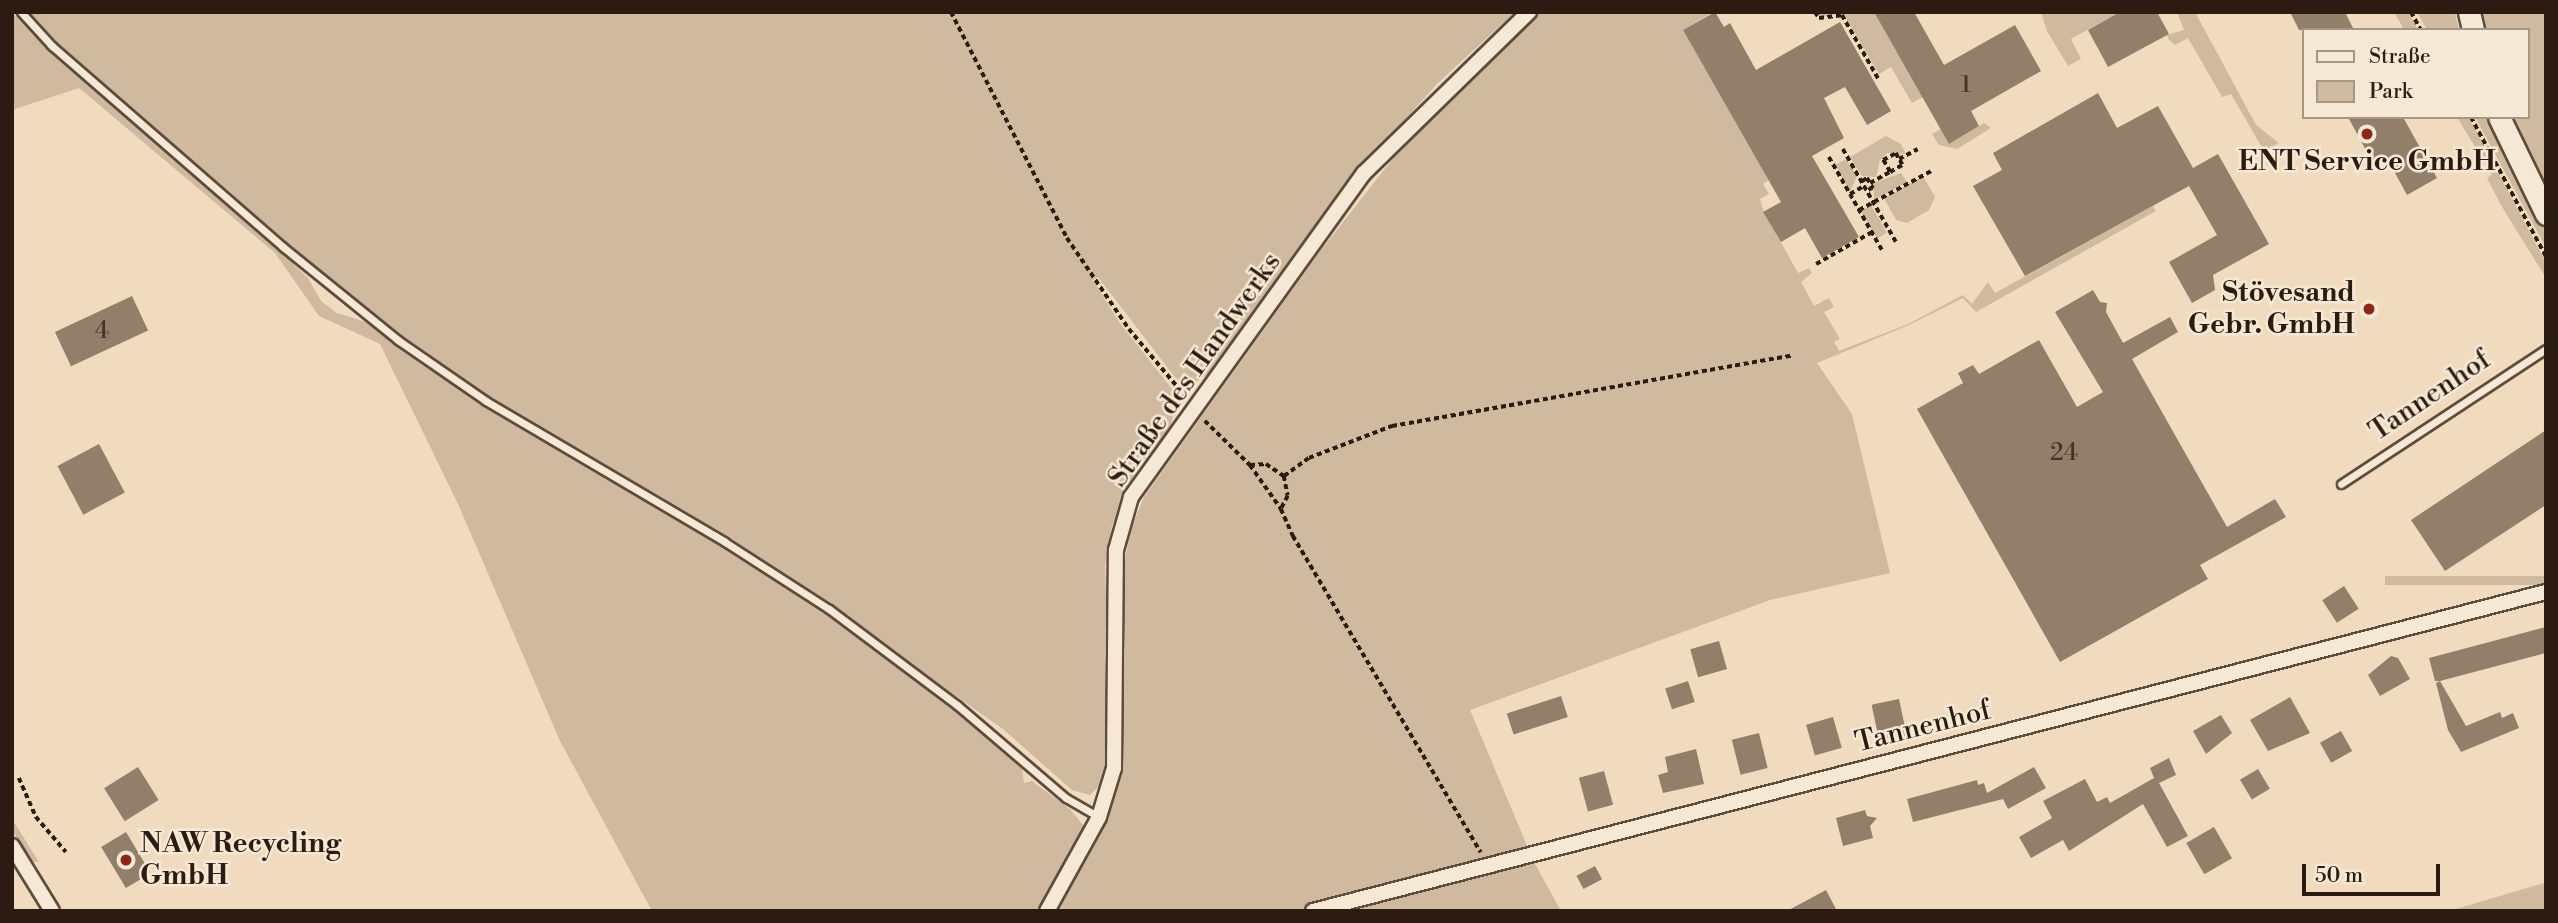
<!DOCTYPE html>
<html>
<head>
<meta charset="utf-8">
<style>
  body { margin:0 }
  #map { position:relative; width:2558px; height:923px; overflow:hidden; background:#f0dbbe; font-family:"Libre Bodoni",serif }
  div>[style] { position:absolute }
  .green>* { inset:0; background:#cfbaa0; transform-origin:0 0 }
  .building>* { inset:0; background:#927f6a; transform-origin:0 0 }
  .path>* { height:3.5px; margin-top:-1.75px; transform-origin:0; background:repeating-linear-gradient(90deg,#2c1b10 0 5px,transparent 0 8.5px) }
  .roads { filter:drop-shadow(2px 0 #5d4b3c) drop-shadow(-2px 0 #5d4b3c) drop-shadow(0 2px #5d4b3c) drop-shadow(0 -2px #5d4b3c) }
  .lane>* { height:7px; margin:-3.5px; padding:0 3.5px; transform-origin:3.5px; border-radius:3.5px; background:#f5e8d5 }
  .street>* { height:14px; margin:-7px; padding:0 7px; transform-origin:7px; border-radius:7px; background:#f5e8d5 }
  .secondary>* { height:21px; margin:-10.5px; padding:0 10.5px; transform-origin:10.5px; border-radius:10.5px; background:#f5e8d5 }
  .dots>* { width:19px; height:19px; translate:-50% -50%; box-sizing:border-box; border:4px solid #f5e8d5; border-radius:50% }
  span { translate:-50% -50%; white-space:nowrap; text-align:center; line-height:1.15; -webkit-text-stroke:5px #f5e8d5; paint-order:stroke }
  .number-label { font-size:24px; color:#463426 }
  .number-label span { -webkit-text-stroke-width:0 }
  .poi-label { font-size:28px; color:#2c1b10; font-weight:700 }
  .right { translate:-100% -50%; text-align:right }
  .left { translate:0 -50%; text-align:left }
  .street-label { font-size:28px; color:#2c1b10 }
  .frame { position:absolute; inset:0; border:14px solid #2c1b10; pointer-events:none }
  .legend { position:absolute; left:2302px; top:28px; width:228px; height:91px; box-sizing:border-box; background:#f5e8d5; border:2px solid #a59686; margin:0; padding:9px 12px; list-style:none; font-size:21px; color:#2c1b10 }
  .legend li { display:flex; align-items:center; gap:14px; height:35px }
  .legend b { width:35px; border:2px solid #a59686 }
  .scale { position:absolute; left:2302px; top:864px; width:138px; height:32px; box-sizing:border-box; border:4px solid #2c1b10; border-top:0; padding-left:9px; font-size:21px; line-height:24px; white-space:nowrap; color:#2c1b10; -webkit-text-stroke:5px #f5e8d5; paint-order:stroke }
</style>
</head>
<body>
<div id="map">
  <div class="green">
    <div style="clip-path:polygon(29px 12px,1515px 12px,1438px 83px,1360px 169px,1215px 368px,1198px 381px,1183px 384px,1174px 376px,1098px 277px,1093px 280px,1119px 322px,1176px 394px,1171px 427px,1135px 471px,1112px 526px,1105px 566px,1111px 738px,1102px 783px,1090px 795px,1072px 790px,1003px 729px,729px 537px,490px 397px,400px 336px,287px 245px,57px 42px)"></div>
    <div style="clip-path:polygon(1542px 12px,1713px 12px,1683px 30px,1769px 180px,1763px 184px,1769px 194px,1760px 199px,1764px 212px,1798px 273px,1809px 268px,1812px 273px,1801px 282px,1814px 306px,1829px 298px,1834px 307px,1824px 312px,1840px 339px,1834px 342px,1839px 351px,1908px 324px,1963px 295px,1972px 304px,1988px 282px,1995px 293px,2153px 206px,2156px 211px,1976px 312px,1963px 298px,1909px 325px,1817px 363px,1852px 414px,1890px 573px,1770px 600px,1470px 710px,1534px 862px,1561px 911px,1057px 911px,1101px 829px,1123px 771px,1123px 568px,1131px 529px,1144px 497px,1318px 254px,1409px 138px)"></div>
    <div style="clip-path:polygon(1817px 12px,1874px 12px,1923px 97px,1912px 103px,1891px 67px,1879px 74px,1843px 13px,1820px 17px)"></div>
    <div style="clip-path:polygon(2041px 12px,2120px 12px,2071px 39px,2081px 59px,2068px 66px,2047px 31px)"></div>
    <div style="clip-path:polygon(2177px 12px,2195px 12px,2256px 125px,2279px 143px,2264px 151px,2231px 94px,2222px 97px,2188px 38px,2175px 45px,2169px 40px,2167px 35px,2184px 30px)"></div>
    <div style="clip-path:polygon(2394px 12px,2408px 12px,2418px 30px,2404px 30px)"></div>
    <div style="clip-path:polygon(2417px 12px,2455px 12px,2459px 30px,2427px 30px)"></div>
    <div style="clip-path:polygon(2481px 12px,2546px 12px,2546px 191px,2512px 117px,2528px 117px,2528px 30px,2484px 30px)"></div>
    <div style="clip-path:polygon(12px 13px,282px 253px,308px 278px,321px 301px,337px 313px,366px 322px,483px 406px,723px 545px,827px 614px,954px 709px,1022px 768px,1024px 783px,1032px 781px,1070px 809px,1083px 825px,1082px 836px,1038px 911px,652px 911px,560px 741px,458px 504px,380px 344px,319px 316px,275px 253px,79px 88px,12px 110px)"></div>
    <div style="clip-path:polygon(2457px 117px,2468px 117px,2474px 127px,2546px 263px,2546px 278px,2502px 207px,2487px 178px,2492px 175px)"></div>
    <div style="clip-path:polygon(2475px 117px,2486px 117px,2546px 233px,2546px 248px)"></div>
    <div style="clip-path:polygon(1984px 123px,1991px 128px,1957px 149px,1939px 145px,1932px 134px,1941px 129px,1949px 144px)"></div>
    <div style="clip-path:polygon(1886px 136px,1901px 144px,1906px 154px,1887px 153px,1880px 160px,1876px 177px,1862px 176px,1850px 157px)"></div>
    <div style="clip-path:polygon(1846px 159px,1857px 176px,1850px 192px,1835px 165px)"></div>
    <div style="clip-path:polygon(1901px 173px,1907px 182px,1874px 200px,1874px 183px)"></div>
    <div style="clip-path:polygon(1923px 176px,1935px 197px,1929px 210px,1907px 223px,1896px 220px,1884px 198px)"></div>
    <div style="left:1871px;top:205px;width:32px;height:12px;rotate:60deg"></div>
    <div style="left:2546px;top:576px;width:9px;height:161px;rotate:90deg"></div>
    <div style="clip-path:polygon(12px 819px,39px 862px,31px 861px,12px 830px)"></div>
    <div style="clip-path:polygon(2546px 883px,2546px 911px,2449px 911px,2537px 885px)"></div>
  </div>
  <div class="building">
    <div style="clip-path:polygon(1715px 12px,1724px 27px,1730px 23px,1756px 70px,1840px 22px,1891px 111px,1867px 125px,1845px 87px,1824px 98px,1844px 138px,1812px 156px,1859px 237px,1822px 258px,1805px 228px,1781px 242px,1763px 212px,1781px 202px,1683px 30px)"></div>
    <div style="clip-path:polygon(1874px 12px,1914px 12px,1944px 65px,2015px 25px,2041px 71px,1971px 111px,1979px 126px,1949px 144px)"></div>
    <div style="clip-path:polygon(2120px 12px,2157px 12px,2169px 34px,2108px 67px,2088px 30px)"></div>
    <div style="clip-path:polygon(2290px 12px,2345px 12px,2354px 30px,2299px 30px)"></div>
    <div style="clip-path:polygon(2098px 93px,2117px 128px,2158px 106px,2193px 168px,2218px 154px,2269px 244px,2213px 275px,2215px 290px,2192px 303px,2169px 262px,2217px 235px,2189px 186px,2025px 276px,1973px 186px,2002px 170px,1993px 153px)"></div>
    <div style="clip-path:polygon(2348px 117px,2403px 117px,2437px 178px,2407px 195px,2388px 160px,2375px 167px)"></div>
    <div style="clip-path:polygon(2093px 290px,2100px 302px,2107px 303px,2106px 312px,2123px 343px,2170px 317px,2178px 332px,2132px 359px,2227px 527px,2275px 499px,2286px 517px,2200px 565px,2208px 579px,2060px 662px,1917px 409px,1963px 383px,1958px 373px,1973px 365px,1979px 374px,2039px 340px,2077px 407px,2103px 392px,2055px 312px)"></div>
    <div style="left:132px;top:296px;width:38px;height:85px;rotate:65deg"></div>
    <div style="clip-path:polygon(2546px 430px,2546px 505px,2445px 571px,2411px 520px)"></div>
    <div style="left:99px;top:444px;width:55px;height:47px;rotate:62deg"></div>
    <div style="left:2344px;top:586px;width:27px;height:26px;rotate:57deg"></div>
    <div style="clip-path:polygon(2546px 627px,2546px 653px,2440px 681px,2466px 726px,2500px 712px,2502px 718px,2513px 713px,2519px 728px,2461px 752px,2448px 730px,2436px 683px,2440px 681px,2435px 681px,2429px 658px)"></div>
    <div style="left:1719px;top:641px;width:29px;height:30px;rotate:74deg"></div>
    <div style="clip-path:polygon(2391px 656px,2398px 658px,2410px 679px,2380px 696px,2368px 675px)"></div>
    <div style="left:1688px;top:681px;width:22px;height:24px;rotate:72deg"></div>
    <div style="left:1561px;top:696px;width:22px;height:57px;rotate:72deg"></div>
    <div style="clip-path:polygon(2290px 697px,2310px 733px,2268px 751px,2250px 720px)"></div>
    <div style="left:1899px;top:699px;width:38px;height:28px;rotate:78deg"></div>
    <div style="clip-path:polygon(2221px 715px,2232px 733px,2206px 754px,2193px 731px)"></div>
    <div style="left:1833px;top:717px;width:32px;height:28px;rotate:74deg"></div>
    <div style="left:2341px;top:731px;width:23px;height:24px;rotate:61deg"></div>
    <div style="left:1759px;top:733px;width:36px;height:28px;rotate:76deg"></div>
    <div style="clip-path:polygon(1696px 749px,1704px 784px,1663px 793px,1658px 775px,1668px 772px,1665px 757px)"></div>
    <div style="clip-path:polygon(2169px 758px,2176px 775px,2159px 783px,2188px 836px,2167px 847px,2143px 804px,2069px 851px,2063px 840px,2031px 858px,2019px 837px,2052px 818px,2043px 801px,2085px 779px,2097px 802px,2107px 797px,2110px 803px,2154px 778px,2150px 768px)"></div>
    <div style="left:138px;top:767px;width:39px;height:40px;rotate:58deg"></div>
    <div style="clip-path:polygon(2034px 767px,2046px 788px,2008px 809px,2003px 799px,1913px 822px,1907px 799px,1977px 780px,1978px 785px,1984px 783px,1987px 793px)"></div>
    <div style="left:2258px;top:769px;width:23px;height:21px;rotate:59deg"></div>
    <div style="left:1604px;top:771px;width:35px;height:26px;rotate:75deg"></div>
    <div style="clip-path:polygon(1865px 810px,1867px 816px,1877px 818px,1870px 826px,1873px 838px,1843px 846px,1836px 818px)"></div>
    <div style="left:2214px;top:827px;width:36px;height:32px;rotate:60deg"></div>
    <div style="left:126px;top:832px;width:48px;height:29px;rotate:59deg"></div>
    <div style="left:1595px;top:866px;width:15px;height:21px;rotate:62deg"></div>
    <div style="clip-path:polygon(1826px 890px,1837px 911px,1787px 911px)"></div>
  </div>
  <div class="path">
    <div style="left:951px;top:12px;width:254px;rotate:62.8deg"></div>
    <div style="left:1067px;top:238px;width:110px;rotate:55.7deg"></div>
    <div style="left:1129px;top:329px;width:87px;rotate:50.1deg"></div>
    <div style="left:1815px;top:12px;width:7px;rotate:56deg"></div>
    <div style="left:1819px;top:18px;width:23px;rotate:-7deg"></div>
    <div style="left:1842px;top:15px;width:73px;rotate:60.3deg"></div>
    <div style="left:2411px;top:12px;width:21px;rotate:61deg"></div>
    <div style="left:2471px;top:117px;width:158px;rotate:61.7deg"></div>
    <div style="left:1843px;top:149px;width:107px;rotate:60.3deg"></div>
    <div style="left:1829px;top:157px;width:107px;rotate:60.3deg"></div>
    <div style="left:1890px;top:172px;width:14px;rotate:-30deg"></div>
    <div style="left:1902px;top:165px;width:7px;rotate:-117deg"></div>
    <div style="left:1862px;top:181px;width:6px;rotate:-31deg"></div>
    <div style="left:1867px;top:178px;width:12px;rotate:59deg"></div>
    <div style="left:1873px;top:188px;width:7px;rotate:153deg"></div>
    <div style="left:1870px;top:183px;width:23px;rotate:-29deg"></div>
    <div style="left:1890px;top:172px;width:14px;rotate:-120deg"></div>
    <div style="left:1883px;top:160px;width:15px;rotate:-28deg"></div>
    <div style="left:1896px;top:153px;width:7px;rotate:63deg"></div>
    <div style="left:1899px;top:159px;width:21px;rotate:-28deg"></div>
    <div style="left:1850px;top:194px;width:14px;rotate:-30deg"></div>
    <div style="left:1859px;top:210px;width:82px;rotate:-28.4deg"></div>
    <div style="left:1816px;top:264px;width:64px;rotate:-29.7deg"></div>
    <div style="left:1205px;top:421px;width:63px;rotate:44.4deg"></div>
    <div style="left:1250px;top:465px;width:54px;rotate:54.8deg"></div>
    <div style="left:1281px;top:509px;width:30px;rotate:66deg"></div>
    <div style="left:1293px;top:536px;width:368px;rotate:59.3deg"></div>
    <div style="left:1250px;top:465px;width:16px;rotate:-4deg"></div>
    <div style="left:1266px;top:464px;width:22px;rotate:34deg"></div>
    <div style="left:1284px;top:476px;width:20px;rotate:79deg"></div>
    <div style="left:1288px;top:496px;width:15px;rotate:118deg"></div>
    <div style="left:1284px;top:476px;width:31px;rotate:-36deg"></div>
    <div style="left:1309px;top:458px;width:89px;rotate:-21.1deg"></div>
    <div style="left:1392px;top:426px;width:405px;rotate:-10deg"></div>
    <div style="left:19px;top:778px;width:43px;rotate:66.4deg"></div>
    <div style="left:36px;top:817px;width:46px;rotate:49.4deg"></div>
  </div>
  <div class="roads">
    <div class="lane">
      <div style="left:21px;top:12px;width:46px;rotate:47.6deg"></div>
      <div style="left:52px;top:46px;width:306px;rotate:41deg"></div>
      <div style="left:283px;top:247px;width:148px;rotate:39deg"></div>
      <div style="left:398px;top:340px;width:107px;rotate:34.7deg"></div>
      <div style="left:486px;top:401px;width:277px;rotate:30.5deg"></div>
      <div style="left:725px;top:542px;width:124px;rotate:32.8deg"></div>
      <div style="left:829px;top:609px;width:160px;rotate:36.9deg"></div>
      <div style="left:957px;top:705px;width:143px;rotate:40.5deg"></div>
      <div style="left:1066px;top:798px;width:38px;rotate:30deg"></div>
      <div style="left:2341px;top:484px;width:245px;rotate:-33.4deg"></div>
    </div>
    <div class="street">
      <div style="left:12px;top:846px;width:76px;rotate:58.4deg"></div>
      <div style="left:1047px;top:911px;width:107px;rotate:-61deg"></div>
      <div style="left:1099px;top:817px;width:51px;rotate:-73deg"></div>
      <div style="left:1114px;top:768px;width:218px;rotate:-89.5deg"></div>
      <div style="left:1116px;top:550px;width:55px;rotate:-74.2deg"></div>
      <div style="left:1131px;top:497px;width:399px;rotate:-54.3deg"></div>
      <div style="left:1364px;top:173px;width:231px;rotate:-44.3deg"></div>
      <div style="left:1313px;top:911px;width:1274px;rotate:-14.51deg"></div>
    </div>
    <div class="secondary">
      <div style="left:2469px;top:12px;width:18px;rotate:77deg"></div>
      <div style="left:2499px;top:117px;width:108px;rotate:64.1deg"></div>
    </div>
  </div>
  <div class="dots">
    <div style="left:2367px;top:134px;background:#8f2418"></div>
    <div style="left:2369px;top:309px;background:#8f2418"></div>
    <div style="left:126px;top:860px;background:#8f2418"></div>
  </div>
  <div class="number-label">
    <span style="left:1966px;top:86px">1</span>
    <span style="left:102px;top:332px">4</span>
    <span style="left:2064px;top:454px">24</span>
  </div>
  <div class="poi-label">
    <span style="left:2367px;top:162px">ENT Service GmbH</span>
    <span class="right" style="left:2355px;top:309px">Stövesand<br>Gebr. GmbH</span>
    <span class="left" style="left:140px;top:860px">NAW Recycling<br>GmbH</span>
  </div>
  <div class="street-label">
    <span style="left:1195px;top:370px;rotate:-55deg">Straße des Handwerks</span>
    <span style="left:2430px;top:396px;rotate:-34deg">Tannenhof</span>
    <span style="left:1923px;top:727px;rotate:-14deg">Tannenhof</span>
  </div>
  <div class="frame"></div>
  <ul class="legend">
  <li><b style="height:9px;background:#f5e8d5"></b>Straße</li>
  <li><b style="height:19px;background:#cfbaa0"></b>Park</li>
  </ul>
  <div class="scale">50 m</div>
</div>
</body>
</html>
